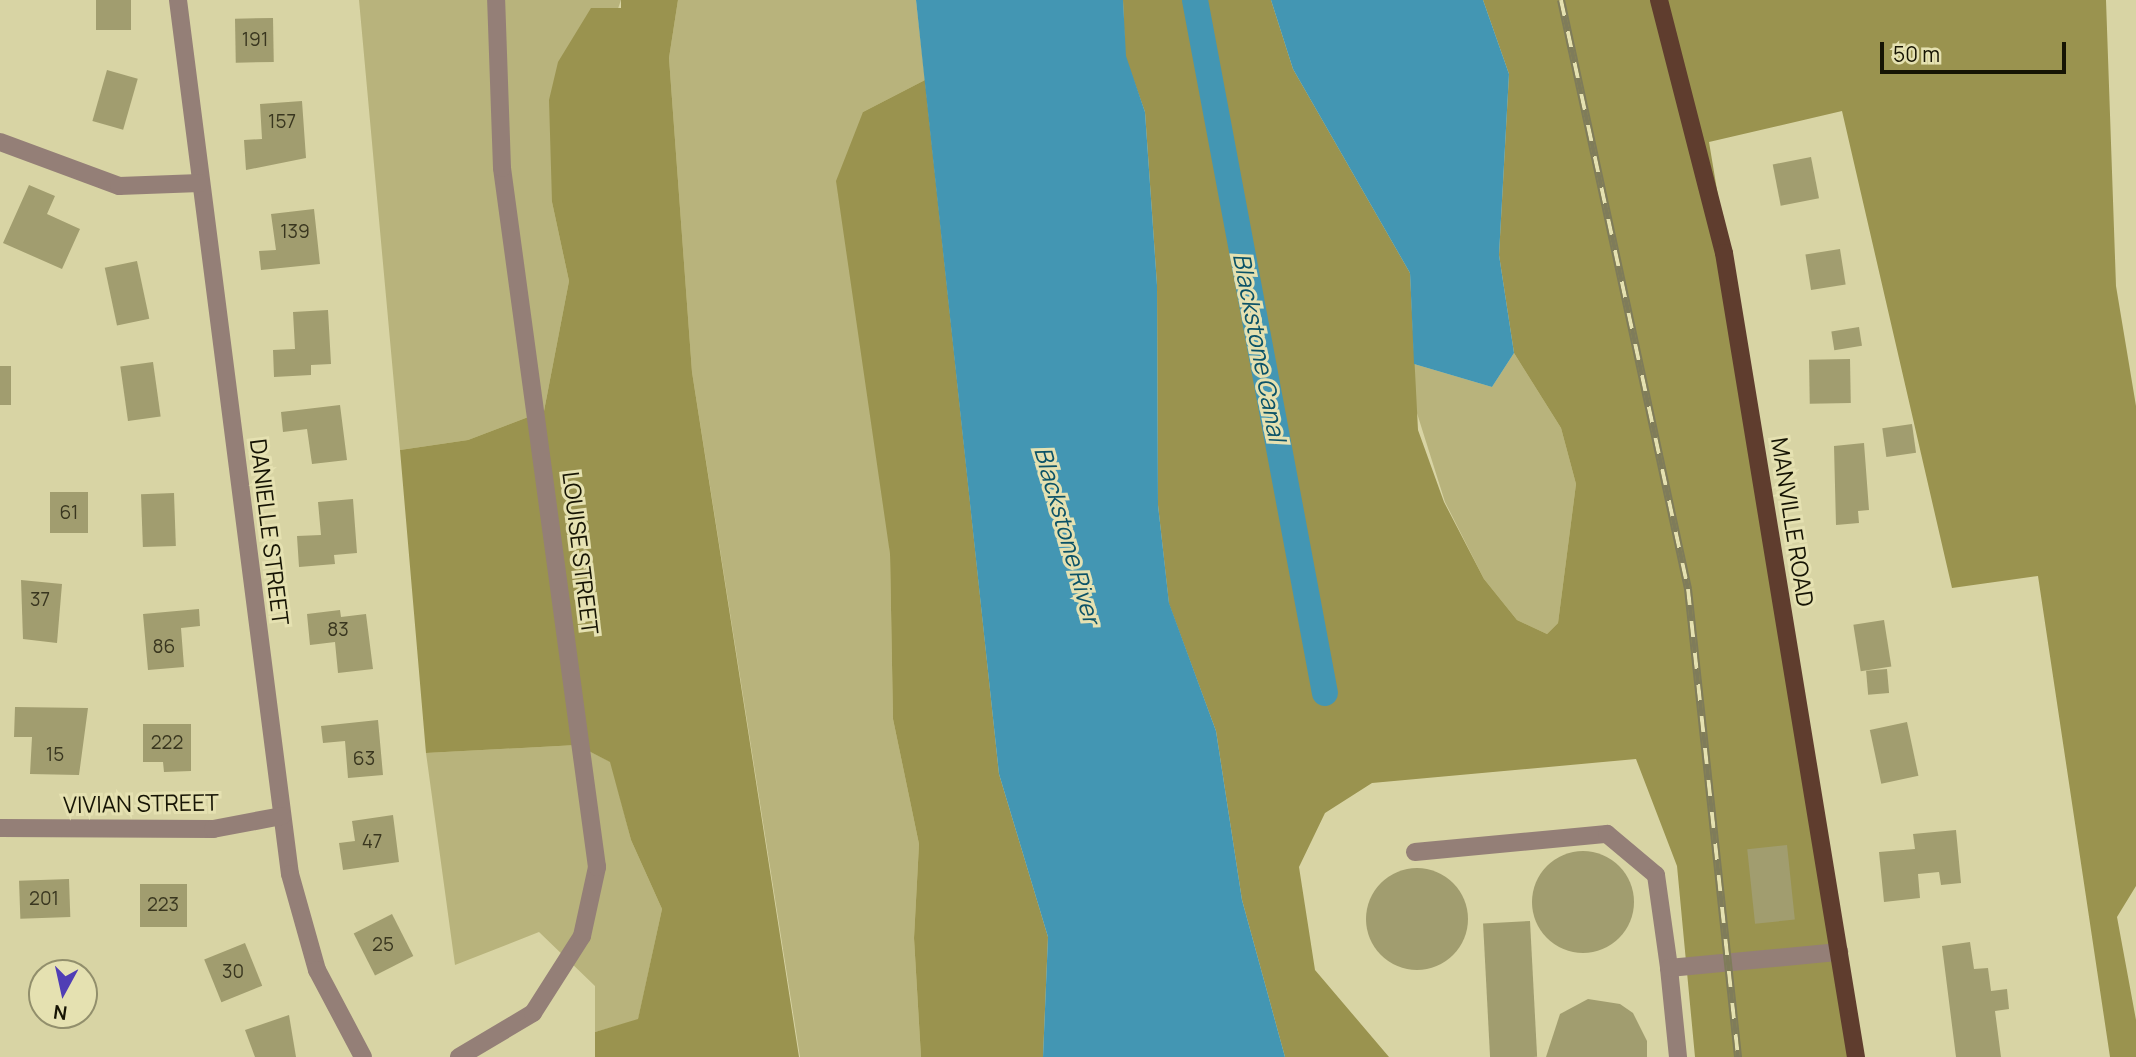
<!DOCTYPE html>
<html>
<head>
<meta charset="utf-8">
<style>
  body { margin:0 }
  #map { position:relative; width:2136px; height:1057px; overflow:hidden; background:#d8d4a4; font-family:Manrope,sans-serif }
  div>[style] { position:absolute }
  .green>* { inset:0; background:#b8b37c }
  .forest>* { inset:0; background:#9a934f }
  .water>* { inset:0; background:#4396b3 }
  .canal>* { height:26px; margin:-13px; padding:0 13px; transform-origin:13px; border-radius:13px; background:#4396b3 }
  .building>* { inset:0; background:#a19d6f; transform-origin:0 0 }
  .round { border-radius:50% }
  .minor>* { height:18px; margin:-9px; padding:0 9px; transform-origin:9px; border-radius:9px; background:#947f77 }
  .major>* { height:18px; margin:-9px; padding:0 9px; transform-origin:9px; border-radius:9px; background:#5f3d2e }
  .rail>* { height:8px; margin-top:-4px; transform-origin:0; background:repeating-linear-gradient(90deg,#e5e1b1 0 16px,#7f7c5a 0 32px); box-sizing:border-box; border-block:2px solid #7f7c5a }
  span { translate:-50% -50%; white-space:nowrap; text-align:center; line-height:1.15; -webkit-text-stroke:6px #e5e1b1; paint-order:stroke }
  .number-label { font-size:19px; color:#39361f }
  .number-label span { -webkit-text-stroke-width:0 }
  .street-label { font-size:23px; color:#161404 }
  .water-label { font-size:24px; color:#0b5267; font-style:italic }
  .north { position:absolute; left:28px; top:959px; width:70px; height:70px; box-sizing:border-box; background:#e5e1b1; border:2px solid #928f6c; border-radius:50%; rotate:188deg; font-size:19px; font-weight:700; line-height:28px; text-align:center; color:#161404 }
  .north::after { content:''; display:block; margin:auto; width:24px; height:32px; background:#503eb5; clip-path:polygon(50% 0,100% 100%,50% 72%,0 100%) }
  .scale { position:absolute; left:1880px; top:42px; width:186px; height:32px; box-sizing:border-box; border:4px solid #161404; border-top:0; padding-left:9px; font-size:21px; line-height:24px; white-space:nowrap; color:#161404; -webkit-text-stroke:5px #e5e1b1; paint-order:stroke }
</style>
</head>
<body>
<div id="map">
  <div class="green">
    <div style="clip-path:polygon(359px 0,621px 0,552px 202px,569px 281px,544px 411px,468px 440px,400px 450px)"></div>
    <div style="clip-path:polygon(678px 0,916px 0,925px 80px,863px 112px,890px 554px,893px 719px,919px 844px,914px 938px,921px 1057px,800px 1057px,692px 372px,669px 58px)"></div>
    <div style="clip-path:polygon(1514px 353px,1561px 428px,1576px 484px,1558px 623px,1547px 634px,1517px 620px,1484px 579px,1445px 502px,1416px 410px,1414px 364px,1492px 387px)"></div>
    <div style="clip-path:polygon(577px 745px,611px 762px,631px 840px,662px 909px,638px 1020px,595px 1032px,595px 986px,539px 932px,455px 965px,426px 753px)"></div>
  </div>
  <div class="forest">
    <div style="clip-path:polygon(621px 0,678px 0,669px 58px,692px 372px,799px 1057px,595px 1057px,595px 1032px,638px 1019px,662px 909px,631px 840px,610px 762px,577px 745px,426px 753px,400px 450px,468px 440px,544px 411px,569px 281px,552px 202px,549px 100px,558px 62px,591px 8px,621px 8px)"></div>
    <div style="clip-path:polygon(1123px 0,1271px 0,1293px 69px,1410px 273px,1418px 430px,1444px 502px,1484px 579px,1517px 620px,1547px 634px,1558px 623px,1576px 484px,1561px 428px,1514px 353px,1499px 255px,1509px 74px,1483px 0,2106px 0,2116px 286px,2136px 406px,2136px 886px,2117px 917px,2136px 1020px,2136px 1057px,2110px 1057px,2038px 576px,1952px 588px,1842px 111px,1709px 142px,1862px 1057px,1695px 1057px,1677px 866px,1636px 759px,1372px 783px,1325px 813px,1299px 867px,1315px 970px,1389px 1057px,1285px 1057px,1242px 900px,1216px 731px,1169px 604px,1158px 505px,1157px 285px,1145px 112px,1125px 56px)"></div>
    <div style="clip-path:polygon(925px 80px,999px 774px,1048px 937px,1043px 1057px,921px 1057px,914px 938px,919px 844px,893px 719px,890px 554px,836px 181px,863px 112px)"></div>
  </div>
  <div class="water">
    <div style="clip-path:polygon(916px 0,1123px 0,1126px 56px,1145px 112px,1157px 285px,1158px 505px,1169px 603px,1216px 731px,1242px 900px,1285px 1057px,1043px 1057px,1048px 937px,999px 774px)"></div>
    <div style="clip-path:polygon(1271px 0,1483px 0,1509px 74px,1499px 255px,1514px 353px,1492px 387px,1414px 364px,1410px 273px,1293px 69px)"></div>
  </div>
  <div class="canal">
    <div style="left:1195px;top:0;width:705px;rotate:79.38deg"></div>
  </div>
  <div class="building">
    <div style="left:96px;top:0;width:35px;height:30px"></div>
    <div style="left:273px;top:18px;width:44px;height:38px;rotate:89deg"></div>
    <div style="left:107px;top:70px;width:32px;height:53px;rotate:16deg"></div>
    <div style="clip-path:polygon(302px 101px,306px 158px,246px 170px,244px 140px,262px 139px,260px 104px)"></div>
    <div style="left:1811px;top:157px;width:42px;height:39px;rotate:79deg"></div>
    <div style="clip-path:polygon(29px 185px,55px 196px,47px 214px,80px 229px,62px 269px,3px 243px)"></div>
    <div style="clip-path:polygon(314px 209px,320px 264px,261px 270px,259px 251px,276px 250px,271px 214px)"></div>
    <div style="left:1840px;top:249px;width:36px;height:35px;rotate:81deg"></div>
    <div style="left:137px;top:261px;width:59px;height:33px;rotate:78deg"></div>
    <div style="clip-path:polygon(328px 310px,331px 364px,311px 365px,311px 375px,274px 377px,273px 350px,295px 349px,293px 312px)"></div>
    <div style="left:1859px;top:327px;width:19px;height:28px;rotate:81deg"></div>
    <div style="left:1850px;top:359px;width:44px;height:41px;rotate:89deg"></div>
    <div style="left:153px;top:362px;width:55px;height:33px;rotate:82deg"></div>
    <div style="left:0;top:366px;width:11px;height:39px"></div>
    <div style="clip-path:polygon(340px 405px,347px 460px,312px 464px,307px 429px,283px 432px,281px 412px)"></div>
    <div style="left:1912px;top:424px;width:29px;height:30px;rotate:82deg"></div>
    <div style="clip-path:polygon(1864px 443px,1869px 510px,1858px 511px,1859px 523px,1836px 525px,1834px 446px)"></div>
    <div style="left:50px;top:492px;width:38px;height:41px"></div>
    <div style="left:174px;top:493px;width:53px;height:33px;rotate:88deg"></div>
    <div style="clip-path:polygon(353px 499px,357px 553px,334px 555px,335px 564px,299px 567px,297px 536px,321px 535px,318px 502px)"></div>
    <div style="clip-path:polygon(21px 580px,62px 584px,57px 643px,23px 639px)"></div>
    <div style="clip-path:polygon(199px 609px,200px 626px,181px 628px,184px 667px,148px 670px,143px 614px)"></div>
    <div style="clip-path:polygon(340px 610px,341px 617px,366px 614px,373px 669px,338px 673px,335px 642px,310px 645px,307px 614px)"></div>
    <div style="left:1884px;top:620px;width:47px;height:31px;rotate:81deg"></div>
    <div style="left:1887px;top:669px;width:24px;height:21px;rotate:85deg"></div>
    <div style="clip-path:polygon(15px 707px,88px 708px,79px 775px,30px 774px,32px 737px,14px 737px)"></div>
    <div style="clip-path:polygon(378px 720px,383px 775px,348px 778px,345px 741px,323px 743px,321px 726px)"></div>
    <div style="left:1907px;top:722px;width:55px;height:38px;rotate:78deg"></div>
    <div style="clip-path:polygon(143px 724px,191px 724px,191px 771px,164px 772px,163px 762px,143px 762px)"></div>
    <div style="clip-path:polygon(393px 815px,399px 862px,343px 870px,339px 843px,355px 841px,352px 821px)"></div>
    <div style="clip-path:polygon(1956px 830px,1961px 883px,1941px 885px,1939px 872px,1918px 874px,1920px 898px,1884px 902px,1879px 852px,1915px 849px,1913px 834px)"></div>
    <div style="left:1787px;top:845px;width:75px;height:40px;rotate:84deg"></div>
    <div class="round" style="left:1532px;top:851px;width:102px;height:102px"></div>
    <div class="round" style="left:1366px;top:868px;width:102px;height:102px"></div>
    <div style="left:69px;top:879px;width:38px;height:50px;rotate:88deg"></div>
    <div style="left:140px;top:884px;width:47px;height:43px"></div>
    <div style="left:392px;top:914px;width:47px;height:43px;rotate:63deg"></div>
    <div style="left:1530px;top:921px;width:136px;height:47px;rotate:87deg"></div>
    <div style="clip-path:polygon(1970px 942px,1974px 969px,1988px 968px,1991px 991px,2007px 989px,2009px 1009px,1995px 1011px,2001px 1057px,1956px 1057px,1942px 946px)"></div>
    <div style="left:245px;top:943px;width:46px;height:44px;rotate:68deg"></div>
    <div style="clip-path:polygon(1588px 999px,1620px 1004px,1633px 1013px,1647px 1041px,1647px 1057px,1546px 1057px,1560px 1014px)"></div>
    <div style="clip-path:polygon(289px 1015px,296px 1057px,255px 1057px,245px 1030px)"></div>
  </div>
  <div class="minor">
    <div style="left:178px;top:0;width:881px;rotate:82.7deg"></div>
    <div style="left:290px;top:874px;width:100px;rotate:74.3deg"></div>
    <div style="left:317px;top:970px;width:98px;rotate:62.1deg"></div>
    <div style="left:0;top:142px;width:127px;rotate:20.3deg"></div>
    <div style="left:119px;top:186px;width:81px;rotate:-2.1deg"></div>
    <div style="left:0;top:828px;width:213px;rotate:0.3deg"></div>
    <div style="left:213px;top:829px;width:70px;rotate:-10.7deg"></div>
    <div style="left:1415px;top:852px;width:193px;rotate:-5.4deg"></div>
    <div style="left:1607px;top:834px;width:64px;rotate:39.9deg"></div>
    <div style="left:1656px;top:875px;width:94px;rotate:82deg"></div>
    <div style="left:459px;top:1057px;width:86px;rotate:-30.7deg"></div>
    <div style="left:533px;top:1013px;width:91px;rotate:-57.5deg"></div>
    <div style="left:582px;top:936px;width:71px;rotate:-77.7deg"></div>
    <div style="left:597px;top:867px;width:705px;rotate:-97.74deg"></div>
    <div style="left:502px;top:168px;width:168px;rotate:-92deg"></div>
    <div style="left:1678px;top:1057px;width:89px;rotate:-95.8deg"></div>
    <div style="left:1669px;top:968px;width:171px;rotate:-5.4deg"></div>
  </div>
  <div class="major">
    <div style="left:1659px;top:0;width:261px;rotate:75.6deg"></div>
    <div style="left:1724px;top:253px;width:815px;rotate:80.68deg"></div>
  </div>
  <div class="rail">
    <div style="left:1561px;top:0;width:603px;rotate:77.83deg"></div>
    <div style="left:1688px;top:589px;width:471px;rotate:83.9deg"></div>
  </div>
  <div class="number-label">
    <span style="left:255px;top:40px">191</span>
    <span style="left:282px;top:122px">157</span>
    <span style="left:295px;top:232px">139</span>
    <span style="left:69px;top:513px">61</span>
    <span style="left:40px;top:600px">37</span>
    <span style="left:338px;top:630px">83</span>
    <span style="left:164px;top:647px">86</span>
    <span style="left:167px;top:743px">222</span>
    <span style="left:55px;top:755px">15</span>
    <span style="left:364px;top:759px">63</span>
    <span style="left:372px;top:842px">47</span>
    <span style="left:44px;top:899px">201</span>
    <span style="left:163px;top:905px">223</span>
    <span style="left:383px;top:945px">25</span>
    <span style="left:233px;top:972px">30</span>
  </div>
  <div class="street-label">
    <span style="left:1793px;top:522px;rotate:81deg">MANVILLE ROAD</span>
    <span style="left:270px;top:532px;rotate:83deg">DANIELLE STREET</span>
    <span style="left:581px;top:553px;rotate:83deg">LOUISE STREET</span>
    <span style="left:141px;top:803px;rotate:-1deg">VIVIAN STREET</span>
  </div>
  <div class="water-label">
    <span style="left:1260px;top:347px;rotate:79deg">Blackstone Canal</span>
    <span style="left:1068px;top:535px;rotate:74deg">Blackstone River</span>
  </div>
  <div class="north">N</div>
  <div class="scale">50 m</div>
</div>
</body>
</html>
